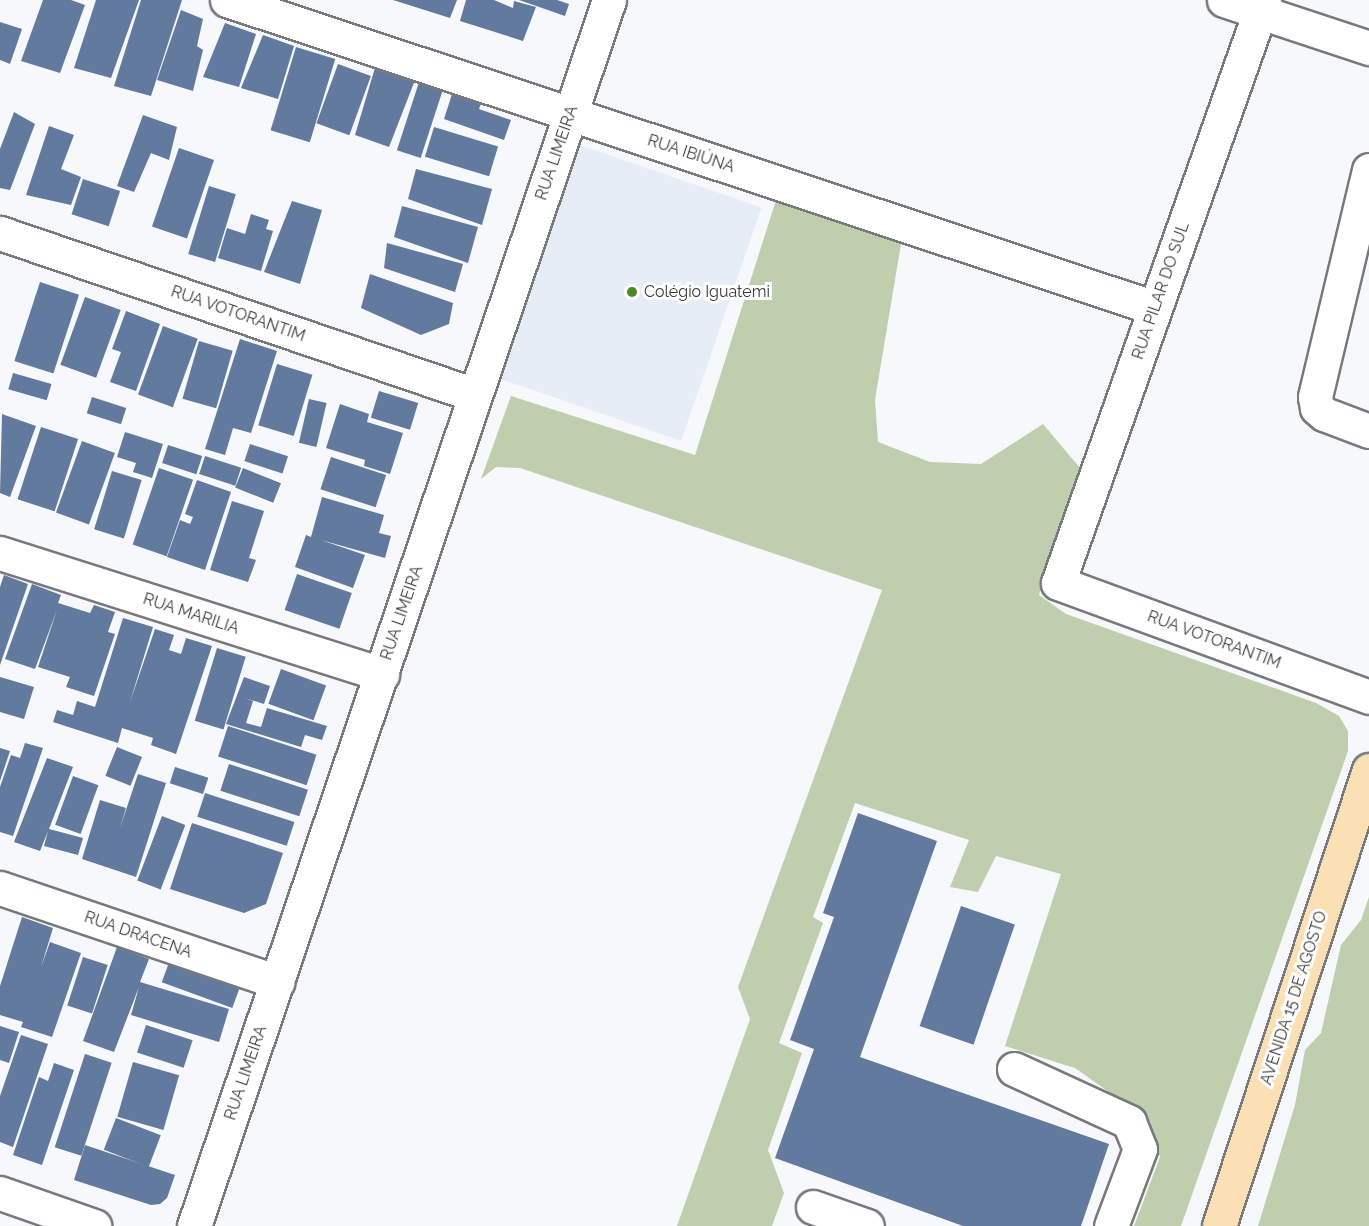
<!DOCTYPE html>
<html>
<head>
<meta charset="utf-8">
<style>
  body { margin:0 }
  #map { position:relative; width:1369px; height:1226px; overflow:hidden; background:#f6f8fc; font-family:Raleway,sans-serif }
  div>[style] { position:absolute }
  .built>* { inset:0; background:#e6edf6; transform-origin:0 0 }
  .green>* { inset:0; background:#bfceac }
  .building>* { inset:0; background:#617a9d; transform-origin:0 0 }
  .roads { filter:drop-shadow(2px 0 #77797b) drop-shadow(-2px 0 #77797b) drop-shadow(0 2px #77797b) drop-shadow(0 -2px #77797b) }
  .minor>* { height:33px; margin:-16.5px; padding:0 16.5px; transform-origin:16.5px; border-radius:16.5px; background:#fff }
  .major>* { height:33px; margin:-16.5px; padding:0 16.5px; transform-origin:16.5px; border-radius:16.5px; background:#fbdfb5 }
  .dots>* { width:16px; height:16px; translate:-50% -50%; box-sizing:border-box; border:3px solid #fff; border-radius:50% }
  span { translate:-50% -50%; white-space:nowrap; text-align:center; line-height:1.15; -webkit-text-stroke:6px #fff; paint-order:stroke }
  .street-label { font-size:16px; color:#393a3b }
  .poi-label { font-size:16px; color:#393a3b }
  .left { translate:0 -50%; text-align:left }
</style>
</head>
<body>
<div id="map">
  <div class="built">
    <div style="left:580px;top:145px;width:192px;height:247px;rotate:19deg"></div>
  </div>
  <div class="green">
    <div style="clip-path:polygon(777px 197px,901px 244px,875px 400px,878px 442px,930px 462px,981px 464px,1043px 424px,1080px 468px,1039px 595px,1066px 614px,1316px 703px,1339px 716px,1348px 731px,1348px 751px,1181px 1226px,1134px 1226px,1160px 1157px,1147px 1119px,1075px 1068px,1005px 1046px,1061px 874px,996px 856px,978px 892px,950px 887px,969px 840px,855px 803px,813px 917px,823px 923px,779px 1043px,802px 1053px,768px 1150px,784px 1193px,772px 1226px,677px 1226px,750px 1019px,738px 987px,882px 590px,520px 468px,496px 467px,481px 479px,511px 396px,695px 455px)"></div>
    <div style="clip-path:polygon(1369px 897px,1369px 1226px,1258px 1226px,1295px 1105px,1305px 1050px,1321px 1033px,1341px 945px,1361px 920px)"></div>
  </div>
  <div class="building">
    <div style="clip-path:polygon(43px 0,71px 0,85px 5px,60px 73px,21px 61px)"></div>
    <div style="clip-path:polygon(96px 0,139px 0,111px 78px,74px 68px)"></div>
    <div style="clip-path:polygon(141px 0,182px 0,151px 96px,114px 86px)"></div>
    <div style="clip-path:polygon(393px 0,457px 0,450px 18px)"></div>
    <div style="clip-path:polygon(466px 0,494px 0,513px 8px,514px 1px,536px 7px,523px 41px,460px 21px)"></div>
    <div style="clip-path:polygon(519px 0,557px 0,569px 4px,565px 16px)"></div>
    <div style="clip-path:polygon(181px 10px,203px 19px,197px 46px,203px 50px,193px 91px,157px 80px)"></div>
    <div style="clip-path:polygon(0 22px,22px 29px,10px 64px,0 60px)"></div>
    <div style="clip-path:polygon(225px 23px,256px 34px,239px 87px,203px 77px)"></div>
    <div style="clip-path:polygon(263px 35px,294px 46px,278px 99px,241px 88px)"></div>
    <div style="left:296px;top:47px;width:41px;height:87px;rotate:17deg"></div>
    <div style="clip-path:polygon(377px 61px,417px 75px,389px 147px,355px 135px)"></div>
    <div style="left:338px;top:64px;width:35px;height:63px;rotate:20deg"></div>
    <div style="left:421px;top:76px;width:25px;height:78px;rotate:18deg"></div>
    <div style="clip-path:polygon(454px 88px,483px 98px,479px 109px,511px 120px,504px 140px,444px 119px)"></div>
    <div style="clip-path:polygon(14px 112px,35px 124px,10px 190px,0 188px,0 149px)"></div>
    <div style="clip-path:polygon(143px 115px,177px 127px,169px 160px,151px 153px,134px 192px,117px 186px)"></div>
    <div style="clip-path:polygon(49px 126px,74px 135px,61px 169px,81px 177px,71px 205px,26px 195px)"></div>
    <div style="left:434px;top:127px;width:67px;height:31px;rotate:17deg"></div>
    <div style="left:179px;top:148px;width:37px;height:83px;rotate:19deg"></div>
    <div style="clip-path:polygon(416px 169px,492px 189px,482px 225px,408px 199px)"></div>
    <div style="left:83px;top:179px;width:39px;height:37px;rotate:18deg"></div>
    <div style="left:209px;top:186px;width:28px;height:71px;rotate:17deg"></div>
    <div style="clip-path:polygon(292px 201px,322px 210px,300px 284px,264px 272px)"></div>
    <div style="clip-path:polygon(402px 206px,478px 227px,468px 263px,394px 237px)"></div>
    <div style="clip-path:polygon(251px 214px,269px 220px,266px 229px,273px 231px,261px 271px,218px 258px,227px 228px,245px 234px)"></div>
    <div style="clip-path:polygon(387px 243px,463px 264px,455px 292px,384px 268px)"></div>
    <div style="clip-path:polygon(370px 274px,453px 303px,449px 324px,421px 335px,361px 308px)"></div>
    <div style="left:40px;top:282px;width:41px;height:83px;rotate:18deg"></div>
    <div style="left:85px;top:297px;width:38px;height:72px;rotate:20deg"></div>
    <div style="clip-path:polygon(126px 311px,160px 324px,136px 391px,110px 382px,121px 352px,112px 349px)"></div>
    <div style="left:163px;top:326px;width:37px;height:73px;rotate:20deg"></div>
    <div style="clip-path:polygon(240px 339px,277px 351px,251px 433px,233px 428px,225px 455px,205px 449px)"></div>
    <div style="left:199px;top:341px;width:35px;height:60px;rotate:16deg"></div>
    <div style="left:277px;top:364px;width:37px;height:64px;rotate:17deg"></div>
    <div style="left:13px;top:373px;width:40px;height:17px;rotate:16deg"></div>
    <div style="left:379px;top:391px;width:41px;height:28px;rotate:17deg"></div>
    <div style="left:92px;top:397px;width:36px;height:17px;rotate:18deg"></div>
    <div style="left:309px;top:399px;width:18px;height:45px;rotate:13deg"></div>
    <div style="clip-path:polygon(340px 404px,369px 414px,367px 422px,403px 433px,390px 474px,364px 466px,365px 460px,326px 448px)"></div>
    <div style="clip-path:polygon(2px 414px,36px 426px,10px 497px,0 493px)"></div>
    <div style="left:41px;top:427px;width:39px;height:76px;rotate:18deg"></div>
    <div style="clip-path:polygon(125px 432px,163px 444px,152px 478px,133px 472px,136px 463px,117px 457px)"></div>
    <div style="left:82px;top:441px;width:35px;height:76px;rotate:20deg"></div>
    <div style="left:250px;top:444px;width:40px;height:18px;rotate:18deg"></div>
    <div style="left:168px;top:445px;width:36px;height:19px;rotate:18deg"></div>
    <div style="left:205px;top:456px;width:38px;height:19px;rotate:18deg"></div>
    <div style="left:331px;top:457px;width:58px;height:34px;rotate:18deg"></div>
    <div style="left:159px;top:468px;width:36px;height:81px;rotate:19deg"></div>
    <div style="left:243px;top:468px;width:41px;height:21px;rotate:22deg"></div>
    <div style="left:112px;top:471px;width:31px;height:61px;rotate:17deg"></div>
    <div style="clip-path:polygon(197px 480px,231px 492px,205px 570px,167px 557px,180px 520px,190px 524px,193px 517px,185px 514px)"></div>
    <div style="clip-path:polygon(322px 497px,384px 515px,379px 533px,391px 536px,385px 558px,321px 540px,365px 555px,353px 588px,295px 567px,306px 535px,311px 537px)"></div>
    <div style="clip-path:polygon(232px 501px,264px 511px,249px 558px,256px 560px,248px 582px,210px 570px)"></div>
    <div style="left:297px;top:574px;width:58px;height:38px;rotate:19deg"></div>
    <div style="clip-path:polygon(4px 575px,28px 584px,0 665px,0 587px)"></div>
    <div style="clip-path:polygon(32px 584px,61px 595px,58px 603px,90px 613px,94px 605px,115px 612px,108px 632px,115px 634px,94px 696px,66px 687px,70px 677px,38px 667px,57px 610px,35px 669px,5px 659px)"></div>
    <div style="clip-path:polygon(123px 618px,153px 627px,130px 702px,155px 629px,174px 635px,169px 650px,181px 654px,186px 638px,212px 646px,176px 754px,151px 745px,153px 738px,122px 728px,118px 743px,53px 722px,57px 710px,73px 715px,77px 701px,95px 707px)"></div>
    <div style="left:217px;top:648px;width:30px;height:76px;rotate:17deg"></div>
    <div style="left:281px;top:669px;width:48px;height:37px;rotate:20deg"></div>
    <div style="clip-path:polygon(0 677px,34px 687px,24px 719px,0 712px)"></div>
    <div style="clip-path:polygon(244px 677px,270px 686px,264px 704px,245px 698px,253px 701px,246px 723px,261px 727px,267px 708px,327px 726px,322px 740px,305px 735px,301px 747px,226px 724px)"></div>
    <div style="left:228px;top:726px;width:93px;height:32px;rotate:18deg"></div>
    <div style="clip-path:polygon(25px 743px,43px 748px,13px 836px,0 832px,0 787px,11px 755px,20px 758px)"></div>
    <div style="left:117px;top:747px;width:27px;height:31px;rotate:22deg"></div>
    <div style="clip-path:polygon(0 748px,10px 751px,0 781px)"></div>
    <div style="clip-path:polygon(47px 758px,73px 767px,49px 829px,83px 838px,78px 855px,44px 846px,48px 831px,40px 851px,14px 842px)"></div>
    <div style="left:229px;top:764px;width:83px;height:28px;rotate:18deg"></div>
    <div style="left:175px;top:767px;width:35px;height:17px;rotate:18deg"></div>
    <div style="clip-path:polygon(138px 774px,166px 783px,136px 877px,82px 859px,100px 800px,126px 808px,120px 828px)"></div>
    <div style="left:73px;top:776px;width:27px;height:52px;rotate:20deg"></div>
    <div style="left:205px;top:793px;width:94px;height:25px;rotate:18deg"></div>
    <div style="clip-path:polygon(858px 813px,937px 841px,860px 1057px,1109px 1144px,1081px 1226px,963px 1226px,775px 1158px,814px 1049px,790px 1040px,834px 917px,823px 913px)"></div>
    <div style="left:162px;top:816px;width:25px;height:69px;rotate:21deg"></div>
    <div style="clip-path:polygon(192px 823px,283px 853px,266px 904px,244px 913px,170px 889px)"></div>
    <div style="left:961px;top:906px;width:57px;height:127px;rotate:19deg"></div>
    <div style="clip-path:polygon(22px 917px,53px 928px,41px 967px,50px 942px,81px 953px,52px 1037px,21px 1027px,23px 1022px,0 1015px,0 986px)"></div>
    <div style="clip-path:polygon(117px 947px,149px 959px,140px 982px,229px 1009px,219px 1042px,131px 1015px,139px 987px,114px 1052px,83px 1041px)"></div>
    <div style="left:83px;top:957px;width:26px;height:51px;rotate:18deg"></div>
    <div style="left:171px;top:957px;width:75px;height:27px;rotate:20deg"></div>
    <div style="left:146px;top:1025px;width:49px;height:29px;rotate:18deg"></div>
    <div style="clip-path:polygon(0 1026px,19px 1032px,9px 1063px,0 1060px)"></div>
    <div style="clip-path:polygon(21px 1035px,48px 1044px,13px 1147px,0 1142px,0 1096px)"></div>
    <div style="left:85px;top:1054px;width:28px;height:98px;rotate:18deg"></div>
    <div style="left:133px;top:1062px;width:48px;height:57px;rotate:16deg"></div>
    <div style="clip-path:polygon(54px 1063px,74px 1070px,42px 1165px,13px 1155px,39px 1077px,48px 1081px)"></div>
    <div style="left:116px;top:1118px;width:48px;height:34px;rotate:21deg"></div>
    <div style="clip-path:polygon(85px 1145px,175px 1175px,167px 1198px,160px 1204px,151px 1205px,74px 1180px)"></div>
  </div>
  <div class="roads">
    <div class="minor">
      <div style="left:227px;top:0;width:978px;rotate:18.36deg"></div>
      <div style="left:1224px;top:0;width:153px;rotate:18.3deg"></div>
      <div style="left:1264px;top:0;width:618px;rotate:109.46deg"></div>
      <div style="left:1058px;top:583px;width:331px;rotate:20.1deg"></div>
      <div style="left:1369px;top:170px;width:233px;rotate:103.4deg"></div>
      <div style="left:1315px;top:397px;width:11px;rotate:80deg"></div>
      <div style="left:1317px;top:408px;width:9px;rotate:41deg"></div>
      <div style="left:1324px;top:414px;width:48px;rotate:20.7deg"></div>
      <div style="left:0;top:233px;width:502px;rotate:18.83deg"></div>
      <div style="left:0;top:553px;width:401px;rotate:17.6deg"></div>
      <div style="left:0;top:888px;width:293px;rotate:18.7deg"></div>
      <div style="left:1014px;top:1069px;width:127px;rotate:24.7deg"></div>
      <div style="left:1129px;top:1122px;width:29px;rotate:68deg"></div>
      <div style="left:1140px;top:1149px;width:82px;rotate:110.6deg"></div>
      <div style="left:0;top:1193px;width:100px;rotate:19.3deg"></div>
      <div style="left:813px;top:1207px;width:57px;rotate:19.4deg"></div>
      <div style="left:194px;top:1226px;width:1294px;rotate:-71.3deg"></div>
    </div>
    <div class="major">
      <div style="left:1219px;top:1226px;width:480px;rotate:-71.8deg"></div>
    </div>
  </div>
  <div class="dots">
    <div style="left:632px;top:292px;background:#4b8724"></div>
  </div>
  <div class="street-label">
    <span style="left:557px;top:153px;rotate:-71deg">RUA LIMEIRA</span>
    <span style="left:691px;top:154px;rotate:18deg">RUA IBIÚNA</span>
    <span style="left:1161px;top:291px;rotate:-71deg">RUA PILAR DO SUL</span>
    <span style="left:238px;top:314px;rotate:19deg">RUA VOTORANTIM</span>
    <span style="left:402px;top:613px;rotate:-71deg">RUA LIMEIRA</span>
    <span style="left:191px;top:614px;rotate:18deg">RUA MARILIA</span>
    <span style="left:1214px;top:640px;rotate:20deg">RUA VOTORANTIM</span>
    <span style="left:138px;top:935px;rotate:19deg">RUA DRACENA</span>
    <span style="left:1294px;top:998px;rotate:-72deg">AVENIDA 15 DE AGOSTO</span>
    <span style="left:246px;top:1073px;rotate:-71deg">RUA LIMEIRA</span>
  </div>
  <div class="poi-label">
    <span class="left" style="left:644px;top:292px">Colégio Iguatemi</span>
  </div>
</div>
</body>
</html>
